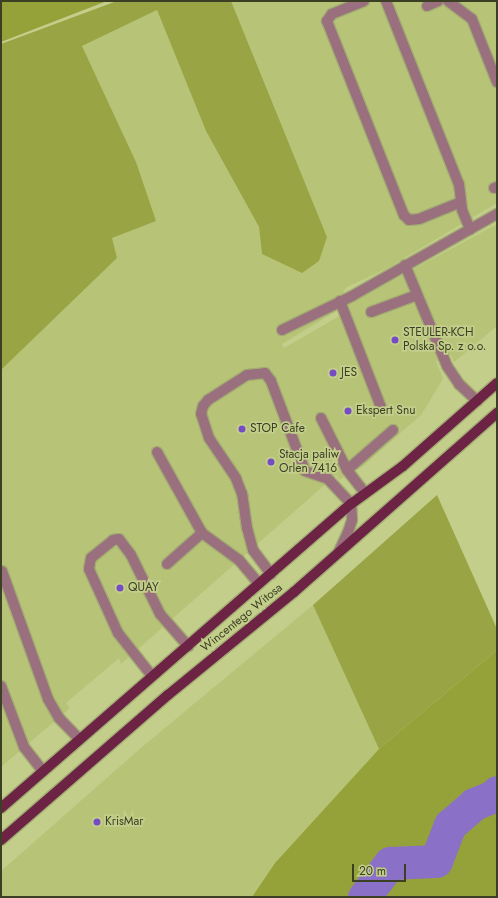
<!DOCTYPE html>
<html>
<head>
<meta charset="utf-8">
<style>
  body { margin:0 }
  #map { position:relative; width:498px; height:898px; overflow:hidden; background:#c3ce8b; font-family:Jost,sans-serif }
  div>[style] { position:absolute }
  .built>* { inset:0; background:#b7c377 }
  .green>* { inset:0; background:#99a544 }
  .forest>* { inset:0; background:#95a239 }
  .river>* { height:33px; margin:-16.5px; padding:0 16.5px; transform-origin:16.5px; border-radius:16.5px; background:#8a71c7 }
  .roads { filter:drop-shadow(1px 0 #a2ac72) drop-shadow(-1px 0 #a2ac72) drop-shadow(0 1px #a2ac72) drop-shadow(0 -1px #a2ac72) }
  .minor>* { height:10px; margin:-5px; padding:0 5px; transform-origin:5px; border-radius:5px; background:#9a6f7e }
  .major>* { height:10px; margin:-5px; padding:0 5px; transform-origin:5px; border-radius:5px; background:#6c2344 }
  .dots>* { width:11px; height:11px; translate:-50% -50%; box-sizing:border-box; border:2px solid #c3ce8b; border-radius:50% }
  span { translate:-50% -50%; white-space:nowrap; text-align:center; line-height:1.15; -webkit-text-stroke:3.5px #c3ce8b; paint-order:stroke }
  .poi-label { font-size:12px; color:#3b3f23 }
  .left { translate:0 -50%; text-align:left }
  .street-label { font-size:12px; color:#3b3f23 }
  .frame { position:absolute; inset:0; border:2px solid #3b3f23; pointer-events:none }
  .scale { position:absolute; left:352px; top:864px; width:54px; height:18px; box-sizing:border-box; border:2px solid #3b3f23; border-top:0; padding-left:5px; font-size:12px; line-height:14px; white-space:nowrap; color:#3b3f23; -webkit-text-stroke:3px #c3ce8b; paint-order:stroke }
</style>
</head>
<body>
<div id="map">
  <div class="built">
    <div style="clip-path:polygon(evenodd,231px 1px,497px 1px,497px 203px,386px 269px,347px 287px,343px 292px,349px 304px,497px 224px,497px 326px,454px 362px,451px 355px,436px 361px,443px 379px,421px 415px,363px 466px,339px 480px,336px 475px,121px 664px,119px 658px,66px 703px,70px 708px,1px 767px,1px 370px,117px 258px,111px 238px,136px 162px,82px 46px,157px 10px,206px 131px,259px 227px,262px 254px,327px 237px,231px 1px,348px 304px,350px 310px,284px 348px,282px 344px,348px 304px)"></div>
    <div style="clip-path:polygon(313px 605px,379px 749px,275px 863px,252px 897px,1px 897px,1px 871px,142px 747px)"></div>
  </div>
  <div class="green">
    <div style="clip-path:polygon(117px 1px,231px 1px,327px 237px,319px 261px,302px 273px,262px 254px,259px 227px,206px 131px,157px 10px,82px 46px,136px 162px,156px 221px,112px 238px,117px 258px,1px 370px,1px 44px)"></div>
    <div style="clip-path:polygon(437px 495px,497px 629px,497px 650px,379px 749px,313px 605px)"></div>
  </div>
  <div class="forest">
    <div style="clip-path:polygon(1px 1px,107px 1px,1px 42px)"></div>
    <div style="clip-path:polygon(497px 650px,497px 897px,252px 897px,275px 863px,379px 749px)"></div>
  </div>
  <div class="river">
    <div style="left:364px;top:897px;width:43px;rotate:-52.6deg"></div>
    <div style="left:390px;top:863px;width:46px;rotate:-2.5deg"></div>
    <div style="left:436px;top:861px;width:39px;rotate:-69deg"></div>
    <div style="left:450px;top:825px;width:32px;rotate:-41deg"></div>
    <div style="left:474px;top:804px;width:22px;rotate:-22deg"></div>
    <div style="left:494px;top:796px;width:5px;rotate:-53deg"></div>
  </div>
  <div class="roads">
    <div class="minor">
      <div style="left:364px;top:1px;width:35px;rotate:158deg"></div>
      <div style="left:332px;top:14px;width:9px;rotate:126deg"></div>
      <div style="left:327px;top:21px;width:209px;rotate:68.4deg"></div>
      <div style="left:404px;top:215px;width:7px;rotate:45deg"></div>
      <div style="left:409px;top:220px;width:10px;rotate:-6deg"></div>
      <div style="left:419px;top:219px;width:45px;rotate:-22deg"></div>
      <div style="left:386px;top:1px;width:197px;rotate:68.3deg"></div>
      <div style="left:459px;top:184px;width:26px;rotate:83deg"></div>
      <div style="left:462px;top:210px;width:21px;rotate:67deg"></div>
      <div style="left:448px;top:1px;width:30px;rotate:37deg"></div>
      <div style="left:472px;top:19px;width:68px;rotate:68.4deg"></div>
      <div style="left:427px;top:6px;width:12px;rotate:-24deg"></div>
      <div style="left:494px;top:188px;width:3px;rotate:-18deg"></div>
      <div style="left:405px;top:265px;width:109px;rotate:67.4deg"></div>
      <div style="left:447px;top:366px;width:22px;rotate:56deg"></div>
      <div style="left:459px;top:384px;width:25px;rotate:43deg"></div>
      <div style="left:340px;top:301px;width:114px;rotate:68.9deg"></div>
      <div style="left:371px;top:312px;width:49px;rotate:-20.3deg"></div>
      <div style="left:282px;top:330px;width:78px;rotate:-25.9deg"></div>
      <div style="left:352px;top:296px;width:167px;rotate:-29.5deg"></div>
      <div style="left:321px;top:418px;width:58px;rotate:63.4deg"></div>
      <div style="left:157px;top:452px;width:93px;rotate:60.9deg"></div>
      <div style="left:202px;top:533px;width:46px;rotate:36.1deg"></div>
      <div style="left:239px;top:560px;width:31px;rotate:50deg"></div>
      <div style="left:365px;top:493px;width:29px;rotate:-128deg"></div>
      <div style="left:347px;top:470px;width:61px;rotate:-41deg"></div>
      <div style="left:167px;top:564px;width:47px;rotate:-41.5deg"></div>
      <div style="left:2px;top:571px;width:136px;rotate:70.2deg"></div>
      <div style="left:48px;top:699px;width:22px;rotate:60deg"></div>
      <div style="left:59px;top:718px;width:29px;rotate:46deg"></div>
      <div style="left:271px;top:574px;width:30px;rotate:-127deg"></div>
      <div style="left:253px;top:550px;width:23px;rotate:-105deg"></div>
      <div style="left:247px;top:528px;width:34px;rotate:-98deg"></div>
      <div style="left:242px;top:494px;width:17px;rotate:-111deg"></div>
      <div style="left:236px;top:478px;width:48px;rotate:-124deg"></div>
      <div style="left:209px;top:438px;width:25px;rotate:-108deg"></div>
      <div style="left:201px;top:414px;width:8px;rotate:-76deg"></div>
      <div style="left:203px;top:406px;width:8px;rotate:-50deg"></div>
      <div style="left:208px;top:400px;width:46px;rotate:-32.7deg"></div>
      <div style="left:247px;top:375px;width:18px;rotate:-6deg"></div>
      <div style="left:265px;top:373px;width:10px;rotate:53deg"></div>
      <div style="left:271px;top:381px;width:96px;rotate:69.3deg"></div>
      <div style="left:305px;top:471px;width:24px;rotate:19deg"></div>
      <div style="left:328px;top:479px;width:34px;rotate:47deg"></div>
      <div style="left:351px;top:504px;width:16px;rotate:86deg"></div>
      <div style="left:352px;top:520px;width:13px;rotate:108deg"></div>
      <div style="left:348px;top:532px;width:23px;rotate:115deg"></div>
      <div style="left:152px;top:676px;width:55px;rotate:-128.3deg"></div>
      <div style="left:118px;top:633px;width:70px;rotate:-114.4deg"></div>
      <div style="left:89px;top:569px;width:11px;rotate:-80deg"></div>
      <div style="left:91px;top:558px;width:28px;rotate:-39deg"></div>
      <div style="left:113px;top:540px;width:6px;rotate:-9deg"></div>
      <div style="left:119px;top:539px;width:20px;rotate:53deg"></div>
      <div style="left:131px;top:555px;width:66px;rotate:63.8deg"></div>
      <div style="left:160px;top:614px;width:43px;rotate:48.8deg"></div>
      <div style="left:1px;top:686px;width:65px;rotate:69.3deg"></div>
      <div style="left:24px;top:747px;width:31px;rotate:52deg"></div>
    </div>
    <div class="major">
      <div style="left:1px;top:808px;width:464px;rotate:-41deg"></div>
      <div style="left:351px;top:504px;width:64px;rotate:-36.2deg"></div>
      <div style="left:403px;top:466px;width:125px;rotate:-41.4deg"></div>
      <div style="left:1px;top:840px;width:221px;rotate:-41deg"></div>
      <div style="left:168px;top:695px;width:163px;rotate:-39.3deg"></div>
      <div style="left:294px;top:592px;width:271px;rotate:-41.4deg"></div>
    </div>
  </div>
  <div class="dots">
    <div style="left:395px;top:340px;background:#764bc4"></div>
    <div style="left:333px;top:373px;background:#764bc4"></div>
    <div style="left:348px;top:411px;background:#764bc4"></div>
    <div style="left:242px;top:429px;background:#764bc4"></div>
    <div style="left:271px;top:462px;background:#764bc4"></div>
    <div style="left:120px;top:588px;background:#764bc4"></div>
    <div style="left:97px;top:822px;background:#764bc4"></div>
  </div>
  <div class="poi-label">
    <span class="left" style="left:403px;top:340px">STEULER-KCH<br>Polska Sp. z o.o.</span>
    <span class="left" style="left:341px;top:373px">JES</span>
    <span class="left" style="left:356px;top:411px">Ekspert Snu</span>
    <span class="left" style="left:250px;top:429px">STOP Cafe</span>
    <span class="left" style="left:279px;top:462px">Stacja paliw<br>Orlen 7416</span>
    <span class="left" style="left:128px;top:588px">QUAY</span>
    <span class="left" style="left:105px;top:822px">KrisMar</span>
  </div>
  <div class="street-label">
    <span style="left:242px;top:618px;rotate:-39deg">Wincentego Witosa</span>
  </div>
  <div class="frame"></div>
  <div class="scale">20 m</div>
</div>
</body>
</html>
